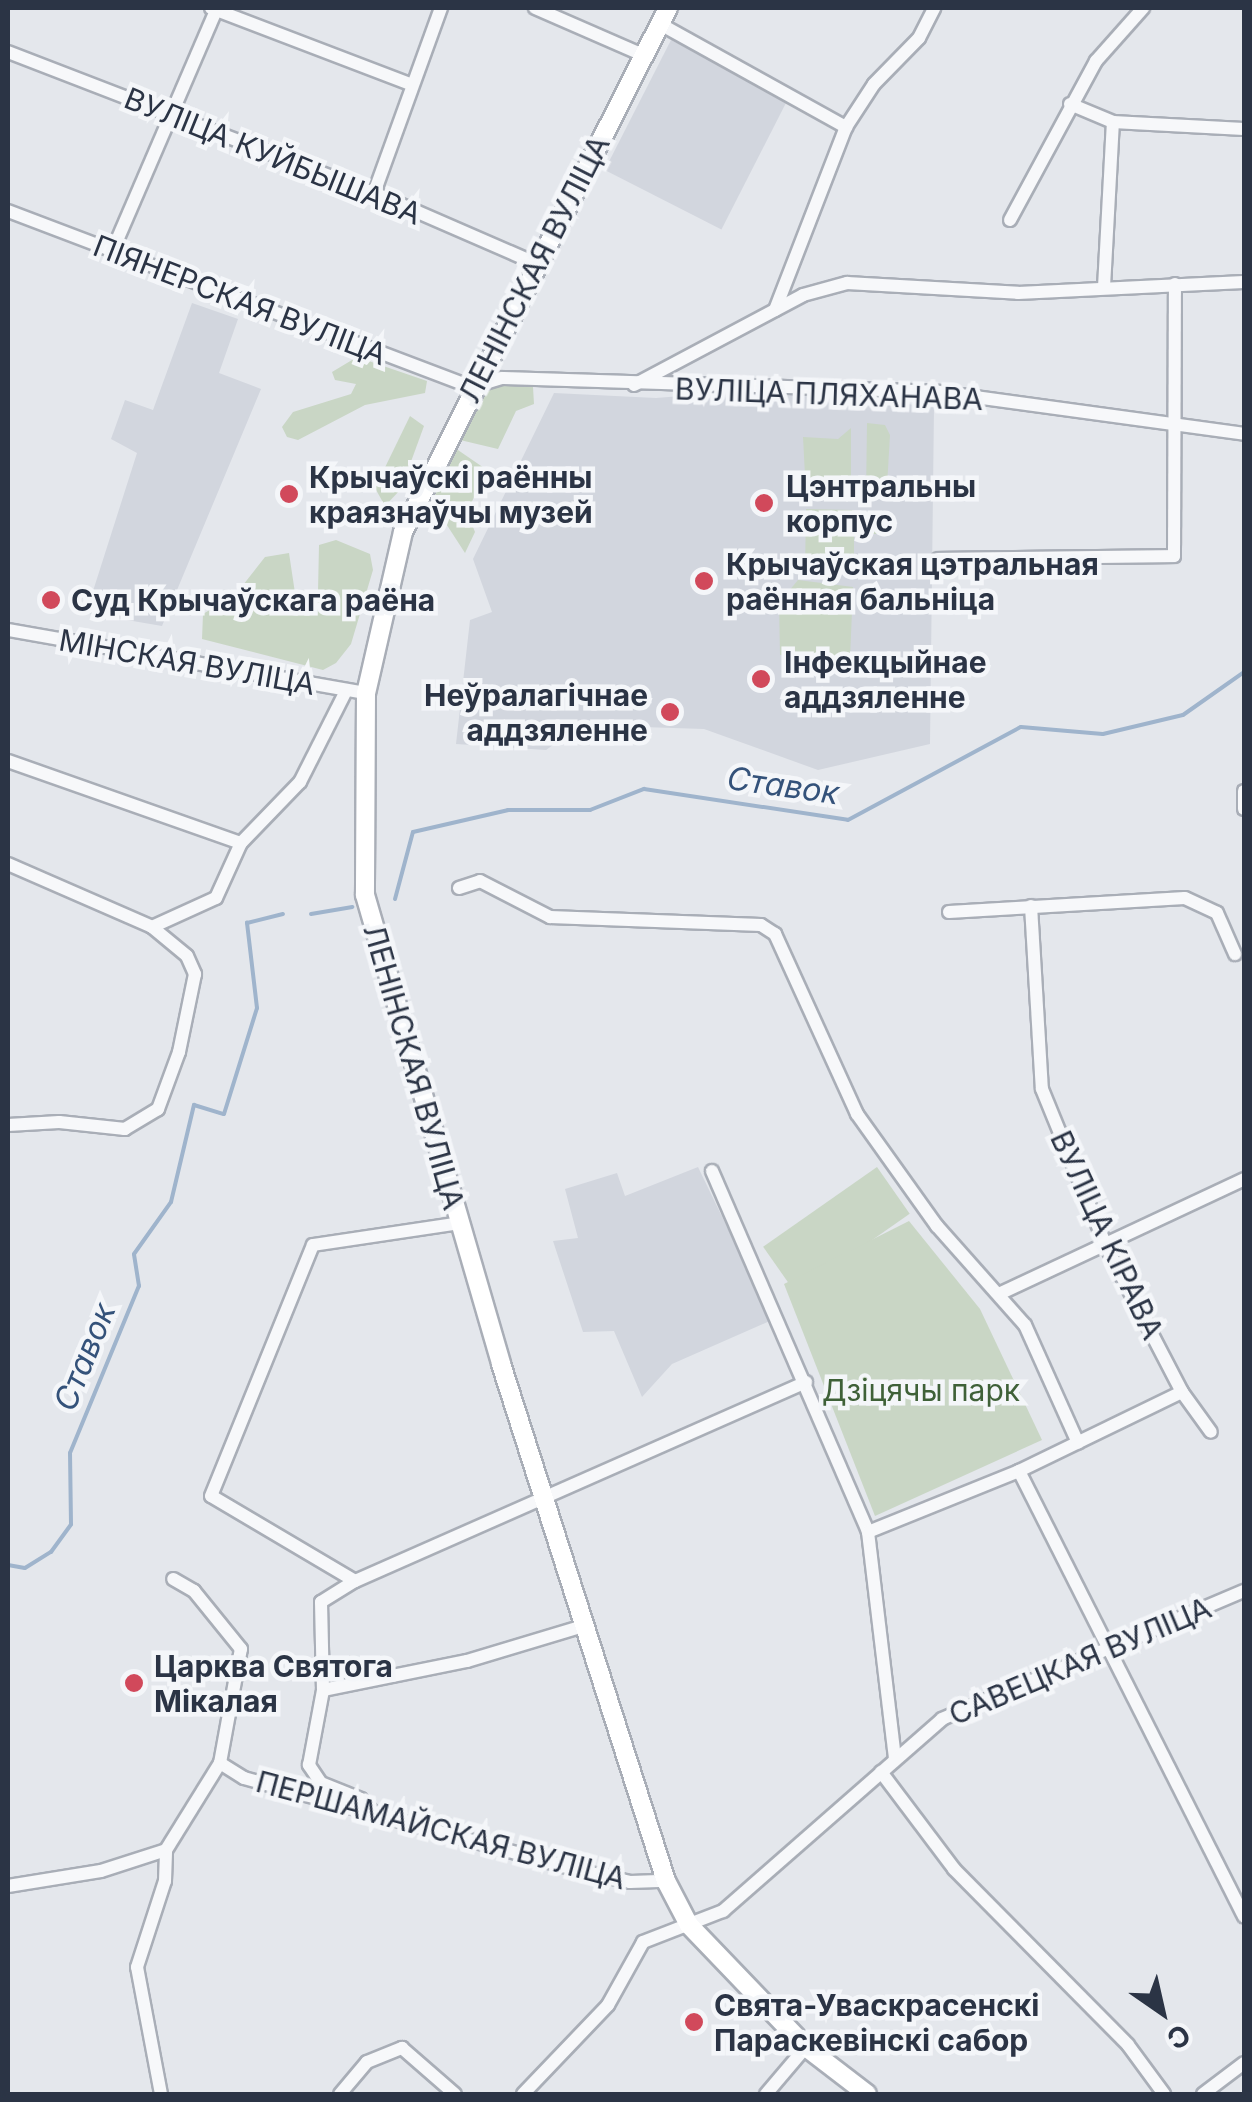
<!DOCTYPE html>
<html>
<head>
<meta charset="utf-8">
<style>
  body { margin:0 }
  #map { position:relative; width:1252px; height:2102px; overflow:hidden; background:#e4e7ec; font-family:Inter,sans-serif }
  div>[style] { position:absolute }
  .built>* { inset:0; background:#d2d6de; transform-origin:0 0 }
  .green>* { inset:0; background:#c9d6c5; transform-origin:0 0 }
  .stream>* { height:4px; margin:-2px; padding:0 2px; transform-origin:2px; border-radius:2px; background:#9fb4cc }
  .roads { filter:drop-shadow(2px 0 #a9aeb7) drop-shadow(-2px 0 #a9aeb7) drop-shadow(0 2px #a9aeb7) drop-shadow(0 -2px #a9aeb7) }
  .minor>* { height:12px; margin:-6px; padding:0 6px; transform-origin:6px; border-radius:6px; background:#f7f8fa }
  .major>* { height:18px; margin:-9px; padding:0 9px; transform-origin:9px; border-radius:9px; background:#fff }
  .dots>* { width:28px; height:28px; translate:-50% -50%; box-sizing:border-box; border:5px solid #f4f6f9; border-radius:50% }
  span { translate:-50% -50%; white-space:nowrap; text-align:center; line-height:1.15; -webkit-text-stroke:9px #f4f6f9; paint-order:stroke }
  .street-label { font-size:30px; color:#2b3445 }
  .poi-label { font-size:30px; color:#2b3445; font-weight:700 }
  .left { translate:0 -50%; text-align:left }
  .right { translate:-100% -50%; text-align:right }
  .park-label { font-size:30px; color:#3f6138 }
  .water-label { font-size:32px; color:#34527a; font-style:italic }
  .frame { position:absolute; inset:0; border:10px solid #2b3445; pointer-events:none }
  .north { position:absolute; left:1112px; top:1962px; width:100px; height:100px; -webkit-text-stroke:8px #f4f6f9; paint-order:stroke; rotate:146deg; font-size:28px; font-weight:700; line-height:40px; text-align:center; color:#2b3445 }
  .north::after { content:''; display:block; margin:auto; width:35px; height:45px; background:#2b3445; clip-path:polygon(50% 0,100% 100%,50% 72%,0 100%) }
</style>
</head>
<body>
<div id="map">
  <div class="built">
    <div style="left:671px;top:40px;width:131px;height:146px;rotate:27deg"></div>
    <div style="clip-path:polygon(192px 303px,238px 319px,219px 373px,261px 389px,162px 626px,86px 613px,137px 453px,111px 439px,125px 400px,153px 410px)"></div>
    <div style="clip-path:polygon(771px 389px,934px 407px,930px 744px,818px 770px,704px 729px,581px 725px,546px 750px,456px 744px,470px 620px,492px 612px,473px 559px,554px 393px,656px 398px)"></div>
    <div style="clip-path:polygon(698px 1167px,772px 1320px,672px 1364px,642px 1397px,614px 1331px,583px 1332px,553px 1241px,578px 1238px,565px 1189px,617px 1173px,625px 1196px)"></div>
  </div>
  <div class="green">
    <div style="clip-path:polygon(357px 357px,427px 381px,425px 393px,365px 405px,298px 440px,287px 437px,282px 427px,293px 412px,351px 394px,356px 384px,335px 380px,332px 372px)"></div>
    <div style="clip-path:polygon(498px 382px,533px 387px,534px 404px,516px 411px,498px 449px,460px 440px,484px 391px)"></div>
    <div style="clip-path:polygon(410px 416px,424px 426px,401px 489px,385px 506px,375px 488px)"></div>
    <div style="clip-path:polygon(867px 423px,885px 425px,890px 435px,887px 486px,866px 496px)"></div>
    <div style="clip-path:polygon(851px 428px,851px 493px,806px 495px,803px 437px,838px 439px)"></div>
    <div style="clip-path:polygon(455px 448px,487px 470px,467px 512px,475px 532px,465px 553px,432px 502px)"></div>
    <div style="clip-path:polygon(806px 509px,854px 510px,854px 556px,847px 569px,805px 570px)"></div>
    <div style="clip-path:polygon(880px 511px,888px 534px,865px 534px,864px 512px)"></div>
    <div style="clip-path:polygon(336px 540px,370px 554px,373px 570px,351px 644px,336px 663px,323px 670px,202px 639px,203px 614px,236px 594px,265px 557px,289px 553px,295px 593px,318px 591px,319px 545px)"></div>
    <div style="clip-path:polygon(798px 580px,853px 587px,850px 659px,780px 655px,779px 603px)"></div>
    <div style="left:877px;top:1167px;width:57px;height:139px;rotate:55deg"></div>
    <div style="clip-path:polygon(909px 1221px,980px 1309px,1042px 1440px,875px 1516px,784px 1284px)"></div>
  </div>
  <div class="stream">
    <div style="left:395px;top:899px;width:69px;rotate:-75deg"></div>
    <div style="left:413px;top:832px;width:98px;rotate:-13deg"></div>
    <div style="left:508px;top:810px;width:82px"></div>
    <div style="left:590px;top:810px;width:58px;rotate:-21.3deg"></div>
    <div style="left:644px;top:789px;width:206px;rotate:8.6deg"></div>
    <div style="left:848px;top:820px;width:196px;rotate:-28.3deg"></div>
    <div style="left:1021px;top:727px;width:82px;rotate:4.9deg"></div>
    <div style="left:1103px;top:734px;width:82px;rotate:-13.4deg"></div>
    <div style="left:1183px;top:715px;width:75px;rotate:-35.2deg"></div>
    <div style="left:311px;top:914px;width:42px;rotate:-9.7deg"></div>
    <div style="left:8px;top:1565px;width:17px;rotate:10deg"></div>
    <div style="left:25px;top:1568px;width:31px;rotate:-32deg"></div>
    <div style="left:51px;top:1552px;width:34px;rotate:-54deg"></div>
    <div style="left:71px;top:1524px;width:71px;rotate:-90.8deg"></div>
    <div style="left:70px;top:1453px;width:181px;rotate:-67.6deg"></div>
    <div style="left:139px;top:1286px;width:32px;rotate:-99deg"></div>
    <div style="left:134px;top:1254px;width:64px;rotate:-54.6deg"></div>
    <div style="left:171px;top:1202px;width:100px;rotate:-76.7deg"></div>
    <div style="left:194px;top:1105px;width:31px;rotate:17deg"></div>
    <div style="left:224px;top:1114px;width:111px;rotate:-72.7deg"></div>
    <div style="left:257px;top:1008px;width:86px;rotate:-96.7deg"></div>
    <div style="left:247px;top:923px;width:37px;rotate:-14deg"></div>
  </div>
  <div class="roads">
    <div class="minor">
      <div style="left:211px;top:8px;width:213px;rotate:20.9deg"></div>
      <div style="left:535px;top:8px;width:118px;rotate:23.5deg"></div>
      <div style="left:660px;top:24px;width:213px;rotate:29deg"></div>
      <div style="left:8px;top:52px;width:392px;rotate:21.1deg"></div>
      <div style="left:374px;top:193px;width:178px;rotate:23.5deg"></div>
      <div style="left:1070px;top:104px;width:47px;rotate:22.7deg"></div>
      <div style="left:1113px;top:122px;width:131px;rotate:3.1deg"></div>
      <div style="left:374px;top:193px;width:197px;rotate:-70.1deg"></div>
      <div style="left:8px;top:211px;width:496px;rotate:20.8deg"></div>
      <div style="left:472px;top:387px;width:31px;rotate:-17deg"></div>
      <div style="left:502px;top:378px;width:437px;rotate:1.8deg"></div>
      <div style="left:939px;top:392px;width:308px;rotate:7.8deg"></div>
      <div style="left:1010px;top:220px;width:181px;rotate:-61.6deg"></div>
      <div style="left:1096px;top:61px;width:71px;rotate:-48.4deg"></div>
      <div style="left:112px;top:252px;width:266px;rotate:-66.7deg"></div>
      <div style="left:1104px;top:287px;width:165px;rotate:-86.9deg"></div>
      <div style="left:775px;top:310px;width:196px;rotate:-68.8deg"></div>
      <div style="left:846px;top:127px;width:51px;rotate:-56.9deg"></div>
      <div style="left:874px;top:84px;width:64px;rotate:-45.6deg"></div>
      <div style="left:919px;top:38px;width:34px;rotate:-63deg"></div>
      <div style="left:634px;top:385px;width:191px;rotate:-28deg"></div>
      <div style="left:803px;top:295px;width:46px;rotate:-15.3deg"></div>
      <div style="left:847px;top:283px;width:171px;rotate:3.3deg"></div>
      <div style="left:1018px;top:293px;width:226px;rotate:-2.8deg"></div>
      <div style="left:938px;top:559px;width:236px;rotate:-0.7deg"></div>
      <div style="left:1174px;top:556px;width:272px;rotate:-89.8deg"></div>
      <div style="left:8px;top:630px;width:364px;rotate:10deg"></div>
      <div style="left:8px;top:761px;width:247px;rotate:19.4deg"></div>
      <div style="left:1244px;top:791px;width:18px;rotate:90deg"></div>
      <div style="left:8px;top:864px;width:157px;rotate:23.6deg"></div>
      <div style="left:152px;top:927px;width:45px;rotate:39.6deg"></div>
      <div style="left:187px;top:956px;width:20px;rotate:66deg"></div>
      <div style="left:195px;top:974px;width:80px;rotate:101.6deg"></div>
      <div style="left:179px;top:1052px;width:61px;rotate:110.2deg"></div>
      <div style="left:158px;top:1109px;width:39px;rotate:149deg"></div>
      <div style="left:125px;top:1129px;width:66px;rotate:-173.9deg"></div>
      <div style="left:59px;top:1122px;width:51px;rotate:176.6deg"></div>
      <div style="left:459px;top:888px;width:22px;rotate:-18deg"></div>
      <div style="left:480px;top:881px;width:79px;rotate:27.2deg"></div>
      <div style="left:550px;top:917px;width:211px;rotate:2.2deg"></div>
      <div style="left:761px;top:925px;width:17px;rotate:33deg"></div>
      <div style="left:775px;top:934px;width:198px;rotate:65.5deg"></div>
      <div style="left:857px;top:1114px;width:138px;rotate:54.5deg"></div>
      <div style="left:937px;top:1226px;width:132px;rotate:48.4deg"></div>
      <div style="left:1025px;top:1325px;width:129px;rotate:65.8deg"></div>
      <div style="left:1031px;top:906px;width:183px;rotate:86.6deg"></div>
      <div style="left:1042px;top:1089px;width:170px;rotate:67.8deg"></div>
      <div style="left:1106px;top:1246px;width:165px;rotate:62.5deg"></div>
      <div style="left:1182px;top:1392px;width:49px;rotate:54.1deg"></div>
      <div style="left:949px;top:912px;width:236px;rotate:-3.4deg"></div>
      <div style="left:1185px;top:898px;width:35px;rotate:25deg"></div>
      <div style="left:1217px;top:913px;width:45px;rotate:66.3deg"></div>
      <div style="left:152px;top:927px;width:70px;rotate:-24.4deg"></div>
      <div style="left:216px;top:898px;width:60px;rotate:-65.6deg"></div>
      <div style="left:241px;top:843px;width:85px;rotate:-46deg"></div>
      <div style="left:300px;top:782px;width:102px;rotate:-63.2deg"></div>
      <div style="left:712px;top:1171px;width:393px;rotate:66.6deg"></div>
      <div style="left:868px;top:1532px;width:228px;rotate:83.2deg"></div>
      <div style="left:999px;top:1294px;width:271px;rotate:-25.1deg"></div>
      <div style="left:1019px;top:1471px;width:499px;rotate:63.2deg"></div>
      <div style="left:868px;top:1532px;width:163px;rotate:-22deg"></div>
      <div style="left:1019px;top:1471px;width:181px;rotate:-25.9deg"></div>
      <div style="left:355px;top:1581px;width:493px;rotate:-23.8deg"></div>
      <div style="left:323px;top:1690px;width:147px;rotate:-11.4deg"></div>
      <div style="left:467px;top:1661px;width:125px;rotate:-16.7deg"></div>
      <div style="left:220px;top:1763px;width:28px;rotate:32deg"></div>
      <div style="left:244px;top:1778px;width:346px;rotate:15.4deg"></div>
      <div style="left:578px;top:1870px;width:53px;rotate:13deg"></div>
      <div style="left:630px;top:1882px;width:36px;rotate:-2deg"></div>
      <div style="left:881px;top:1772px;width:121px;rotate:53deg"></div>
      <div style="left:954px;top:1869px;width:247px;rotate:45.3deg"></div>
      <div style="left:1128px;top:2045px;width:61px;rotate:53.7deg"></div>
      <div style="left:372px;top:1811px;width:16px;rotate:-133deg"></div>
      <div style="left:361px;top:1799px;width:43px;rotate:-158.2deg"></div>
      <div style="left:321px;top:1783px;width:22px;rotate:-124deg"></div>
      <div style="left:309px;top:1765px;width:76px;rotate:-79.4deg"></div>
      <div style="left:323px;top:1690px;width:88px;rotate:-91.3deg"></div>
      <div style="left:321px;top:1602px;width:40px;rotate:-32deg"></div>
      <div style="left:355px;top:1581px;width:167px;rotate:-149.4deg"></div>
      <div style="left:211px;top:1496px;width:271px;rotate:-67.9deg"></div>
      <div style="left:313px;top:1245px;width:149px;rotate:-8.5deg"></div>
      <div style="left:8px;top:1886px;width:94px;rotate:-9.2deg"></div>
      <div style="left:101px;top:1871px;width:68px;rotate:-17.9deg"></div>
      <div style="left:161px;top:2094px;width:129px;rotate:-100.7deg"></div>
      <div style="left:137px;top:1967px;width:90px;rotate:-72deg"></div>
      <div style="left:165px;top:1881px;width:31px;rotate:-88deg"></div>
      <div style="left:166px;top:1850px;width:102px;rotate:-58.2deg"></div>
      <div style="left:220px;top:1763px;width:116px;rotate:-79.6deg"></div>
      <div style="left:241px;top:1649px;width:75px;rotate:-129deg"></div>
      <div style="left:194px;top:1591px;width:24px;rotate:-150deg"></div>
      <div style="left:340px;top:2094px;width:42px;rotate:-49.8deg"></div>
      <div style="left:367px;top:2062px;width:38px;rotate:-22deg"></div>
      <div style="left:402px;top:2048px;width:70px;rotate:41deg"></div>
      <div style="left:523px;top:2094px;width:123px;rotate:-46.3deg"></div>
      <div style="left:608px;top:2005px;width:72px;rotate:-60.9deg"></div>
      <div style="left:643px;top:1942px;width:86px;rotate:-21.2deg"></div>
      <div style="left:723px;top:1911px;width:291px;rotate:-41.2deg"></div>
      <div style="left:942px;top:1719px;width:328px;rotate:-23deg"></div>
      <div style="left:766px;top:2094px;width:62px;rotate:-49.6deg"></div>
      <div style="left:1203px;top:2094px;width:51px;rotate:-37.1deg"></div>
    </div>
    <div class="major">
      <div style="left:668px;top:8px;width:587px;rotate:116.83deg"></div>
      <div style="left:403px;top:532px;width:165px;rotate:102.9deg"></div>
      <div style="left:366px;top:693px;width:202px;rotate:90.3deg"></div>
      <div style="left:365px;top:895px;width:488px;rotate:73.8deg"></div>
      <div style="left:501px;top:1364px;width:543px;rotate:72.3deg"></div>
      <div style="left:666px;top:1881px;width:50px;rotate:62.4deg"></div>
      <div style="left:689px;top:1925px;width:169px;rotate:46.2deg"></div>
      <div style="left:806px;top:2047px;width:77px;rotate:37.6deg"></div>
    </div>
  </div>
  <div class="dots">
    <div style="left:289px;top:494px;background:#d1495b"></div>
    <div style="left:764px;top:503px;background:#d1495b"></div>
    <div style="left:704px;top:581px;background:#d1495b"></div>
    <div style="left:51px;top:600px;background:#d1495b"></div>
    <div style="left:761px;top:679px;background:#d1495b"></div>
    <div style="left:670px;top:712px;background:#d1495b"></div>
    <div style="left:134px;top:1683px;background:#d1495b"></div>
    <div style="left:694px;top:2022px;background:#d1495b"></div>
  </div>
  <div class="street-label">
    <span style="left:273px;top:156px;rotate:22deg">ВУЛІЦА КУЙБЫШАВА</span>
    <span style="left:534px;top:269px;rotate:-63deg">ЛЕНІНСКАЯ ВУЛІЦА</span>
    <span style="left:240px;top:300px;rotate:21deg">ПІЯНЕРСКАЯ ВУЛІЦА</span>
    <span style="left:829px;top:394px;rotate:2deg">ВУЛІЦА ПЛЯХАНАВА</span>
    <span style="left:187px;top:662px;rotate:10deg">МІНСКАЯ ВУЛІЦА</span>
    <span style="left:414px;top:1067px;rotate:74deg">ЛЕНІНСКАЯ ВУЛІЦА</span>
    <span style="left:1107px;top:1235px;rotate:65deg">ВУЛІЦА КІРАВА</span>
    <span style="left:1080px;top:1661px;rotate:-23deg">САВЕЦКАЯ ВУЛІЦА</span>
    <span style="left:441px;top:1830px;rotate:15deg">ПЕРШАМАЙСКАЯ ВУЛІЦА</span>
  </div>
  <div class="poi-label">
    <span class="left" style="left:309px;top:494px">Крычаўскі раённы<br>краязнаўчы музей</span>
    <span class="left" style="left:786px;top:503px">Цэнтральны<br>корпус</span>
    <span class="left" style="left:726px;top:581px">Крычаўская цэтральная<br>раённая бальніца</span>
    <span class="left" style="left:71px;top:600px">Суд Крычаўскага раёна</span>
    <span class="left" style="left:784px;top:679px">Інфекцыйнае<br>аддзяленне</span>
    <span class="right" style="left:648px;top:712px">Неўралагічнае<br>аддзяленне</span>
    <span class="left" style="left:154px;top:1683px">Царква Святога<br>Мікалая</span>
    <span class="left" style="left:714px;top:2022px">Свята-Уваскрасенскі<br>Параскевінскі сабор</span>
  </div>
  <div class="park-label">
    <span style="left:921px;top:1390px">Дзіцячы парк</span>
  </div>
  <div class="water-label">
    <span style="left:783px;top:786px;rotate:8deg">Ставок</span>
    <span style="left:85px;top:1357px;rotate:-68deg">Ставок</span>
  </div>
  <div class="frame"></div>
  <div class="north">С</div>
</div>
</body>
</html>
